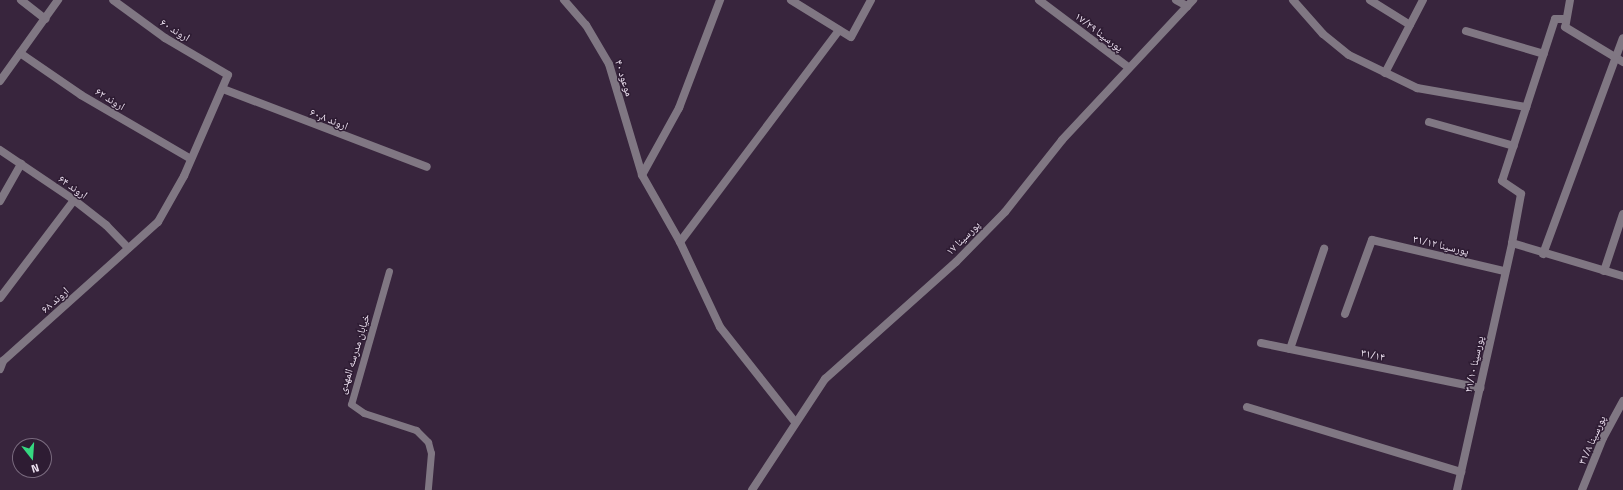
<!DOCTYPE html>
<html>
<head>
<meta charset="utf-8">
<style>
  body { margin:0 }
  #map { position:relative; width:1623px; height:490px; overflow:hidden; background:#38253d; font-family:"Titillium Web","Noto Naskh Arabic",sans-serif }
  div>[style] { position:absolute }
  .service>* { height:7px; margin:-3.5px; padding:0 3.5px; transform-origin:3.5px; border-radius:3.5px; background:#807783 }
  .minor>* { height:8px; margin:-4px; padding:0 4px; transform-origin:4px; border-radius:4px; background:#807783 }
  .tertiary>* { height:8px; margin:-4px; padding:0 4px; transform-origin:4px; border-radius:4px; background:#807783 }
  span { translate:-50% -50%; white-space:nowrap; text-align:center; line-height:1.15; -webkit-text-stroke:3px #2e1c33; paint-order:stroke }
  .street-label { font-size:11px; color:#ede1f1 }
  .north { position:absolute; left:12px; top:438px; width:40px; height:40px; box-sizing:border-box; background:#2e1c33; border:1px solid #7a6b7f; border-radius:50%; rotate:163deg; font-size:11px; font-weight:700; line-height:16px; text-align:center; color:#ede1f1 }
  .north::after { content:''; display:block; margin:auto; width:14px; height:18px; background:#35d881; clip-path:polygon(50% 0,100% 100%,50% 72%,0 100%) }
</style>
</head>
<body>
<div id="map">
  <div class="service">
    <div style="left:389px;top:271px;width:138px;rotate:105.9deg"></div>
    <div style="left:351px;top:404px;width:16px;rotate:35deg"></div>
    <div style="left:364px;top:413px;width:55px;rotate:18.1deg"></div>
    <div style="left:416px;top:430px;width:17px;rotate:45deg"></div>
    <div style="left:428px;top:442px;width:11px;rotate:75deg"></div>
    <div style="left:431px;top:453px;width:37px;rotate:95deg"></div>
  </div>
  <div class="minor">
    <div style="left:21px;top:0;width:31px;rotate:38deg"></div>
    <div style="left:564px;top:0;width:33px;rotate:49deg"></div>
    <div style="left:586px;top:25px;width:45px;rotate:59.5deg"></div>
    <div style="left:609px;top:64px;width:116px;rotate:73.4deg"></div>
    <div style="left:642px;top:175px;width:77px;rotate:60.4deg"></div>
    <div style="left:680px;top:242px;width:94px;rotate:64.8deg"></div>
    <div style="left:720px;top:327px;width:121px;rotate:51.7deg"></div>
    <div style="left:791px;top:0;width:70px;rotate:31.7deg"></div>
    <div style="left:851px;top:37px;width:42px;rotate:-61.6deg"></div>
    <div style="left:1039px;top:0;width:111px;rotate:37deg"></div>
    <div style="left:1176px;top:0;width:13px;rotate:29deg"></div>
    <div style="left:1293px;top:0;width:45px;rotate:48.6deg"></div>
    <div style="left:1323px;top:34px;width:33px;rotate:39deg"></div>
    <div style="left:1349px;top:55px;width:76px;rotate:25.9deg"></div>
    <div style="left:1417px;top:88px;width:111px;rotate:9.9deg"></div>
    <div style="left:1370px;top:0;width:47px;rotate:32deg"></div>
    <div style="left:1570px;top:0;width:27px;rotate:100deg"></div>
    <div style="left:1565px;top:27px;width:68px;rotate:31.1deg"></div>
    <div style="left:1564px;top:19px;width:9px;rotate:180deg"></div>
    <div style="left:1555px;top:19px;width:170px;rotate:108.1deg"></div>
    <div style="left:1502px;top:181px;width:23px;rotate:34deg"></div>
    <div style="left:1521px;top:194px;width:50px;rotate:100.4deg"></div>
    <div style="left:1512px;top:243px;width:116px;rotate:16.6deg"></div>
    <div style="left:1466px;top:31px;width:81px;rotate:16.4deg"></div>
    <div style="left:20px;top:53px;width:74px;rotate:34.5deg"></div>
    <div style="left:81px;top:95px;width:127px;rotate:30.2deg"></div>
    <div style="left:1385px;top:73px;width:82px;rotate:-62.5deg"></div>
    <div style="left:223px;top:89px;width:218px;rotate:20.9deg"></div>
    <div style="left:1429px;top:122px;width:88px;rotate:15.8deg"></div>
    <div style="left:0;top:150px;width:89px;rotate:34deg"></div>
    <div style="left:74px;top:200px;width:41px;rotate:38deg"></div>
    <div style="left:106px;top:225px;width:32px;rotate:46deg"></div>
    <div style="left:642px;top:175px;width:77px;rotate:-61.1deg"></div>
    <div style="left:679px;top:108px;width:116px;rotate:-69.2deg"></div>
    <div style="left:0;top:201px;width:43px;rotate:-60.4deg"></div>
    <div style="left:680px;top:242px;width:265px;rotate:-53.1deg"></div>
    <div style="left:1543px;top:254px;width:230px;rotate:-69.7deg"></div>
    <div style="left:1604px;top:271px;width:60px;rotate:-71.6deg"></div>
    <div style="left:0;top:298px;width:123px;rotate:-52.9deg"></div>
    <div style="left:1345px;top:314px;width:79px;rotate:-70deg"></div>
    <div style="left:1372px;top:240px;width:136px;rotate:13.2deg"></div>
    <div style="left:1261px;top:343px;width:224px;rotate:11.6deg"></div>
    <div style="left:1290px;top:349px;width:106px;rotate:-71.2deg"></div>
    <div style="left:0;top:369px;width:9px;rotate:-69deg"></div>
    <div style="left:3px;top:361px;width:208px;rotate:-41.9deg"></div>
    <div style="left:158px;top:222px;width:53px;rotate:-60.5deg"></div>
    <div style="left:184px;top:176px;width:110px;rotate:-66.5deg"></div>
    <div style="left:228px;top:75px;width:73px;rotate:-149.6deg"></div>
    <div style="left:165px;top:38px;width:64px;rotate:-143.8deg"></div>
    <div style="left:1247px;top:407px;width:224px;rotate:16.9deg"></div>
    <div style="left:1457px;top:490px;width:253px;rotate:-77.4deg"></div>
    <div style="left:1582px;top:490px;width:56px;rotate:-68deg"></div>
    <div style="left:1603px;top:438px;width:42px;rotate:-61.6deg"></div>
  </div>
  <div class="tertiary">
    <div style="left:0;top:81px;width:100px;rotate:-54.4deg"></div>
    <div style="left:752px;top:490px;width:133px;rotate:-56.7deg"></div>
    <div style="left:825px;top:379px;width:176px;rotate:-41.8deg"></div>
    <div style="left:956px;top:262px;width:70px;rotate:-45.6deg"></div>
    <div style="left:1005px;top:212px;width:92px;rotate:-51.6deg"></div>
    <div style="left:1062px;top:140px;width:192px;rotate:-46.9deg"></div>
  </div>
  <div class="street-label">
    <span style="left:175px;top:30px;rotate:32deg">اروند ۶۰</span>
    <span style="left:1099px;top:32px;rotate:37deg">پورسینا ۱۷/۲۹</span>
    <span style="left:624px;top:78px;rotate:72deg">موعود ۴۰</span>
    <span style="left:110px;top:99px;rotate:31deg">اروند ۶۲</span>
    <span style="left:329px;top:119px;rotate:22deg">اروند ۶۰٫۸</span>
    <span style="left:73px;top:187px;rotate:35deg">اروند ۶۴</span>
    <span style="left:963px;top:238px;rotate:-45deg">پورسینا ۱۷</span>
    <span style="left:1441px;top:245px;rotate:13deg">پورسینا ۳۱/۱۲</span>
    <span style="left:55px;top:300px;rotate:-42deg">اروند ۶۸</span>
    <span style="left:354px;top:354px;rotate:-73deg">خیابان مدرسه المهدی</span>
    <span style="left:1373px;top:355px;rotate:12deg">۳۱/۱۴</span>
    <span style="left:1474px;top:364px;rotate:-78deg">پورسینا ۳۱/۱۰</span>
    <span style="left:1592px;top:440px;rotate:-66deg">پورسینا ۳۱/۸</span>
  </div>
  <div class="north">N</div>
</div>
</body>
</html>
